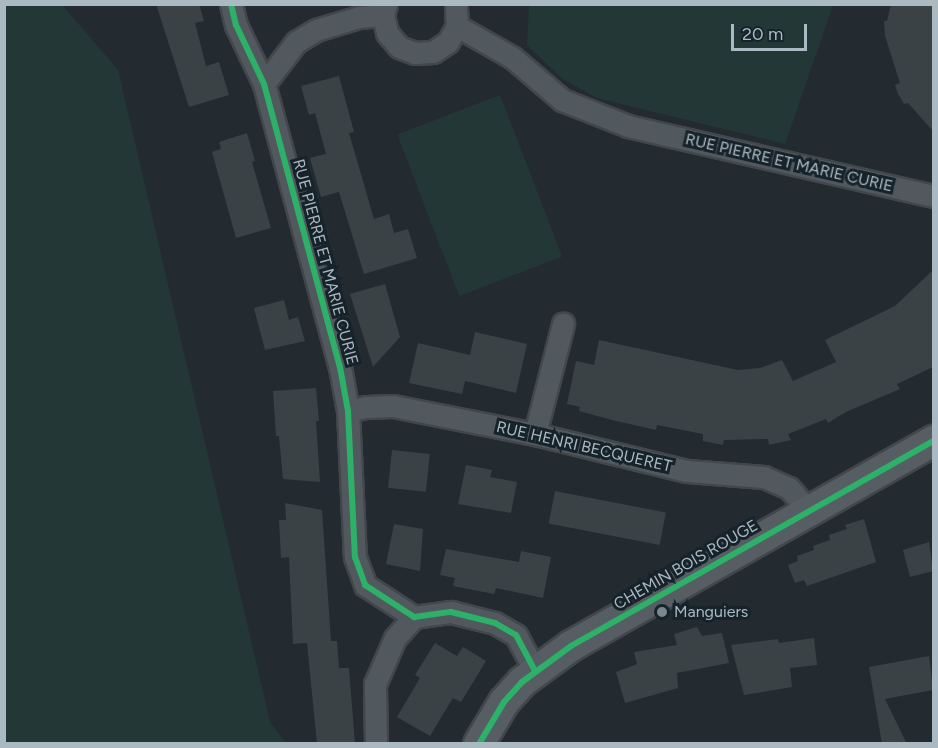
<!DOCTYPE html>
<html>
<head>
<meta charset="utf-8">
<style>
  body { margin:0 }
  #map { position:relative; width:938px; height:748px; overflow:hidden; background:#232b30; font-family:Figtree,sans-serif }
  div>[style] { position:absolute }
  .green>* { inset:0; background:#233836; transform-origin:0 0 }
  .building>* { inset:0; background:#3b4246; transform-origin:0 0 }
  .roads { filter:drop-shadow(2px 0 #41474b) drop-shadow(-2px 0 #41474b) drop-shadow(0 2px #41474b) drop-shadow(0 -2px #41474b) }
  .street>* { height:21px; margin:-10.5px; padding:0 10.5px; transform-origin:10.5px; border-radius:10.5px; background:#52595e }
  .secondary>* { height:30px; margin:-15px; padding:0 15px; transform-origin:15px; border-radius:15px; background:#565e64 }
  .cycleway>* { height:6px; margin:-3px; padding:0 3px; transform-origin:3px; border-radius:3px; background:#2db169 }
  .dots>* { width:16px; height:16px; translate:-50% -50%; box-sizing:border-box; border:3px solid #17232a; border-radius:50% }
  span { translate:-50% -50%; white-space:nowrap; text-align:center; line-height:1.15; -webkit-text-stroke:6px #17232a; paint-order:stroke }
  .street-label { font-size:16px; color:#abb9c3 }
  .poi-label { font-size:16px; color:#abb9c3 }
  .left { translate:0 -50%; text-align:left }
  .frame { position:absolute; inset:0; border:6px solid #abb9c3; pointer-events:none }
  .scale { position:absolute; left:731px; top:24px; width:76px; height:27px; box-sizing:border-box; border:3px solid #abb9c3; border-top:0; padding-left:8px; font-size:18px; line-height:21px; white-space:nowrap; color:#abb9c3; -webkit-text-stroke:4px #17232a; paint-order:stroke }
</style>
</head>
<body>
<div id="map">
  <div class="green">
    <div style="clip-path:polygon(4px 5px,62px 5px,118px 70px,270px 722px,286px 743px,5px 743px)"></div>
    <div style="clip-path:polygon(529px 5px,529px 4px,833px 5px,785px 144px,597px 98px,563px 79px,527px 45px)"></div>
    <div style="left:500px;top:95px;width:173px;height:110px;rotate:69deg"></div>
  </div>
  <div class="building">
    <div style="clip-path:polygon(156px 4px,199px 4px,204px 21px,195px 23px,206px 66px,219px 62px,229px 95px,189px 107px)"></div>
    <div style="clip-path:polygon(891px 4px,933px 4px,933px 131px,908px 103px,904px 104px,898px 94px,895px 85px,900px 83px,885px 36px,884px 21px,887px 21px)"></div>
    <div style="clip-path:polygon(339px 76px,354px 132px,349px 133px,374px 219px,389px 214px,394px 233px,408px 229px,417px 258px,364px 274px,339px 192px,321px 197px,310px 158px,326px 154px,315px 113px,309px 115px,301px 86px)"></div>
    <div style="clip-path:polygon(247px 133px,255px 161px,252px 162px,271px 228px,236px 238px,212px 152px,221px 149px,219px 142px)"></div>
    <div style="clip-path:polygon(933px 270px,933px 367px,897px 384px,900px 389px,846px 412px,828px 423px,826px 419px,788px 434px,791px 440px,769px 445px,768px 439px,724px 440px,723px 445px,703px 441px,703px 434px,657px 425px,656px 430px,612px 420px,579px 411px,580px 407px,567px 404px,576px 361px,594px 365px,599px 340px,738px 370px,760px 368px,782px 360px,793px 381px,836px 362px,825px 340px,895px 306px)"></div>
    <div style="clip-path:polygon(385px 284px,400px 337px,373px 367px,350px 294px)"></div>
    <div style="clip-path:polygon(284px 300px,289px 320px,298px 317px,305px 341px,265px 350px,254px 308px)"></div>
    <div style="clip-path:polygon(475px 332px,527px 344px,516px 393px,465px 381px,462px 394px,409px 383px,418px 343px,470px 355px)"></div>
    <div style="clip-path:polygon(316px 388px,319px 421px,316px 421px,320px 482px,283px 479px,279px 436px,276px 436px,273px 391px)"></div>
    <div style="left:392px;top:450px;width:38px;height:38px;rotate:6deg"></div>
    <div style="clip-path:polygon(466px 465px,492px 470px,490px 477px,517px 482px,511px 513px,458px 504px)"></div>
    <div style="left:555px;top:491px;width:113px;height:33px;rotate:11deg"></div>
    <div style="clip-path:polygon(285px 503px,322px 510px,331px 641px,337px 641px,339px 668px,349px 668px,355px 744px,317px 744px,307px 643px,293px 644px,289px 557px,281px 558px,279px 520px,286px 520px)"></div>
    <div style="clip-path:polygon(864px 519px,876px 562px,807px 586px,804px 580px,795px 583px,788px 565px,798px 561px,797px 556px,814px 550px,813px 546px,830px 540px,829px 535px,847px 529px,845px 525px)"></div>
    <div style="clip-path:polygon(394px 524px,423px 529px,420px 571px,386px 564px)"></div>
    <div style="clip-path:polygon(929px 542px,933px 571px,910px 577px,903px 550px)"></div>
    <div style="clip-path:polygon(446px 549px,519px 562px,521px 551px,551px 557px,543px 598px,496px 588px,494px 594px,453px 586px,455px 578px,440px 575px)"></div>
    <div style="clip-path:polygon(697px 627px,702px 636px,722px 633px,729px 663px,677px 673px,678px 688px,625px 703px,616px 672px,637px 664px,634px 652px,677px 645px,674px 634px)"></div>
    <div style="clip-path:polygon(814px 638px,817px 665px,790px 668px,792px 687px,744px 695px,731px 645px,778px 639px,779px 643px)"></div>
    <div style="clip-path:polygon(435px 643px,457px 656px,463px 647px,486px 661px,461px 702px,453px 698px,430px 736px,397px 717px,420px 678px,415px 675px)"></div>
    <div style="clip-path:polygon(929px 656px,933px 690px,885px 699px,907px 744px,882px 744px,869px 667px)"></div>
  </div>
  <div class="roads">
    <div class="street">
      <div style="left:231px;top:4px;width:22px;rotate:77deg"></div>
      <div style="left:236px;top:25px;width:65px;rotate:64.6deg"></div>
      <div style="left:264px;top:84px;width:293px;rotate:75deg"></div>
      <div style="left:340px;top:367px;width:45px;rotate:79.7deg"></div>
      <div style="left:348px;top:411px;width:146px;rotate:87.3deg"></div>
      <div style="left:355px;top:557px;width:30px;rotate:70deg"></div>
      <div style="left:365px;top:585px;width:59px;rotate:33.1deg"></div>
      <div style="left:414px;top:617px;width:37px;rotate:-8deg"></div>
      <div style="left:451px;top:612px;width:45px;rotate:14deg"></div>
      <div style="left:495px;top:623px;width:24px;rotate:30deg"></div>
      <div style="left:516px;top:635px;width:40px;rotate:62deg"></div>
      <div style="left:386px;top:4px;width:11px;rotate:105deg"></div>
      <div style="left:383px;top:15px;width:18px;rotate:77deg"></div>
      <div style="left:387px;top:33px;width:18px;rotate:49deg"></div>
      <div style="left:399px;top:47px;width:17px;rotate:21deg"></div>
      <div style="left:415px;top:53px;width:18px;rotate:-3deg"></div>
      <div style="left:433px;top:52px;width:18px;rotate:-34deg"></div>
      <div style="left:448px;top:42px;width:18px;rotate:-61deg"></div>
      <div style="left:457px;top:26px;width:22px;rotate:-93deg"></div>
      <div style="left:457px;top:26px;width:64px;rotate:29.7deg"></div>
      <div style="left:513px;top:58px;width:65px;rotate:40.6deg"></div>
      <div style="left:562px;top:100px;width:71px;rotate:21.5deg"></div>
      <div style="left:628px;top:126px;width:314px;rotate:12.9deg"></div>
      <div style="left:264px;top:84px;width:53px;rotate:-52.7deg"></div>
      <div style="left:296px;top:42px;width:23px;rotate:-31deg"></div>
      <div style="left:316px;top:30px;width:45px;rotate:-16.8deg"></div>
      <div style="left:359px;top:17px;width:24px;rotate:-5deg"></div>
      <div style="left:348px;top:411px;width:18px;rotate:-13deg"></div>
      <div style="left:366px;top:407px;width:27px;rotate:-2deg"></div>
      <div style="left:393px;top:406px;width:145px;rotate:11.2deg"></div>
      <div style="left:535px;top:434px;width:156px;rotate:13.7deg"></div>
      <div style="left:687px;top:471px;width:77px;rotate:4.5deg"></div>
      <div style="left:764px;top:477px;width:27px;rotate:24deg"></div>
      <div style="left:789px;top:488px;width:30px;rotate:49deg"></div>
      <div style="left:535px;top:434px;width:114px;rotate:-75.7deg"></div>
      <div style="left:376px;top:744px;width:60px;rotate:-91deg"></div>
      <div style="left:375px;top:684px;width:50px;rotate:-66.5deg"></div>
      <div style="left:395px;top:638px;width:28px;rotate:-48deg"></div>
    </div>
    <div class="secondary">
      <div style="left:479px;top:744px;width:49px;rotate:-59.2deg"></div>
      <div style="left:504px;top:702px;width:27px;rotate:-48deg"></div>
      <div style="left:522px;top:682px;width:61px;rotate:-36.3deg"></div>
      <div style="left:571px;top:646px;width:417px;rotate:-29.5deg"></div>
    </div>
  </div>
  <div class="cycleway">
    <div style="left:231px;top:4px;width:22px;rotate:77deg"></div>
    <div style="left:236px;top:25px;width:65px;rotate:64.6deg"></div>
    <div style="left:264px;top:84px;width:293px;rotate:75deg"></div>
    <div style="left:340px;top:367px;width:45px;rotate:79.7deg"></div>
    <div style="left:348px;top:411px;width:146px;rotate:87.3deg"></div>
    <div style="left:355px;top:557px;width:30px;rotate:70deg"></div>
    <div style="left:365px;top:585px;width:59px;rotate:33.1deg"></div>
    <div style="left:414px;top:617px;width:37px;rotate:-8deg"></div>
    <div style="left:451px;top:612px;width:45px;rotate:14deg"></div>
    <div style="left:495px;top:623px;width:24px;rotate:30deg"></div>
    <div style="left:516px;top:635px;width:40px;rotate:62deg"></div>
    <div style="left:479px;top:744px;width:49px;rotate:-59.2deg"></div>
    <div style="left:504px;top:702px;width:27px;rotate:-48deg"></div>
    <div style="left:522px;top:682px;width:61px;rotate:-36.3deg"></div>
    <div style="left:571px;top:646px;width:417px;rotate:-29.5deg"></div>
  </div>
  <div class="dots">
    <div style="left:662px;top:612px;background:#7b8790"></div>
  </div>
  <div class="street-label">
    <span style="left:789px;top:163px;rotate:13deg">RUE PIERRE ET MARIE CURIE</span>
    <span style="left:325px;top:262px;rotate:75deg">RUE PIERRE ET MARIE CURIE</span>
    <span style="left:584px;top:447px;rotate:13deg">RUE HENRI BECQUERET</span>
    <span style="left:686px;top:565px;rotate:-30deg">CHEMIN BOIS ROUGE</span>
  </div>
  <div class="poi-label">
    <span class="left" style="left:674px;top:612px">Manguiers</span>
  </div>
  <div class="frame"></div>
  <div class="scale">20 m</div>
</div>
</body>
</html>
